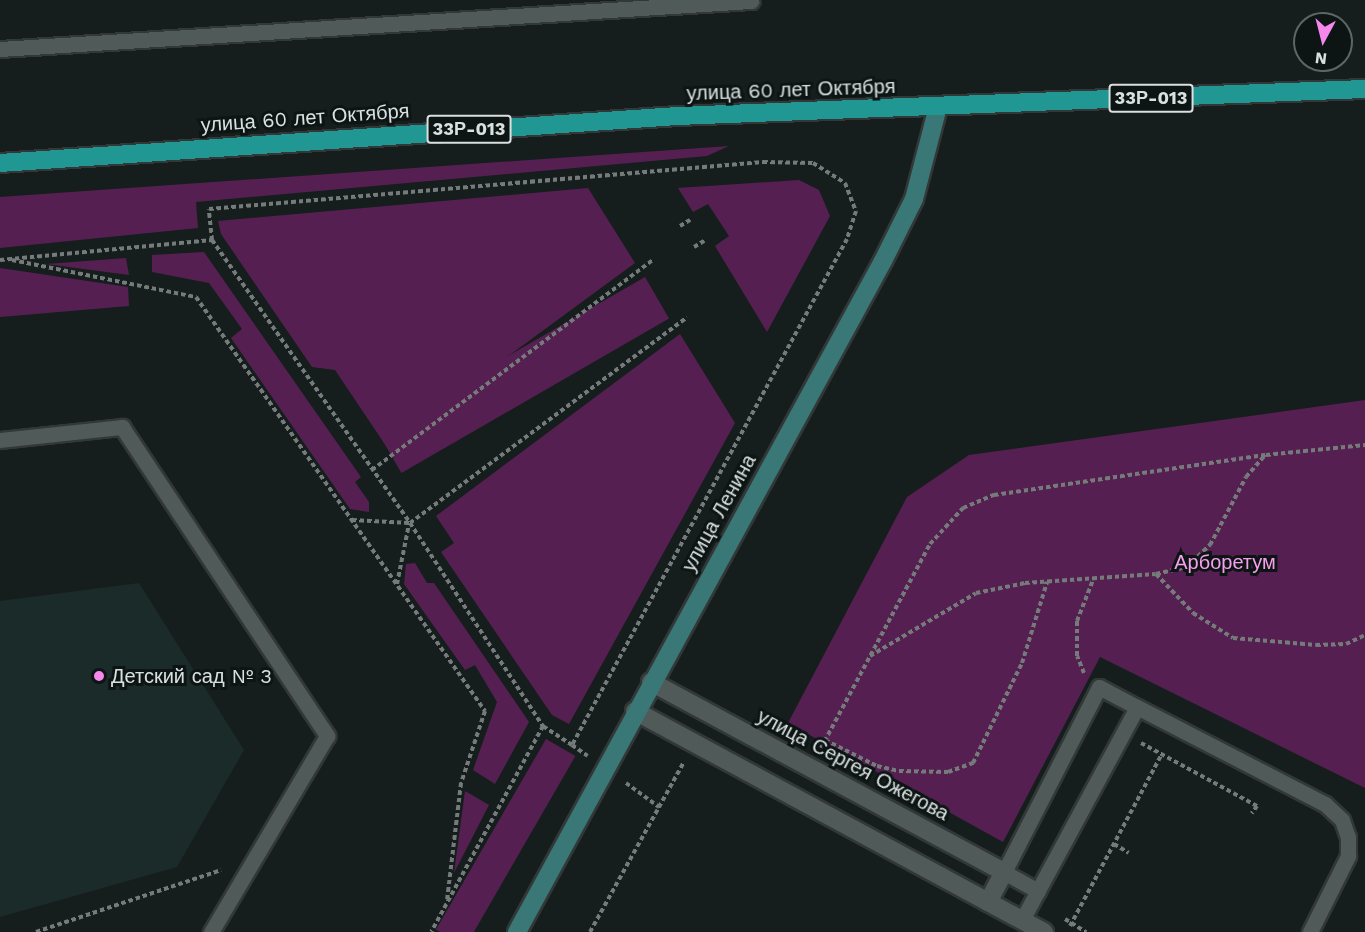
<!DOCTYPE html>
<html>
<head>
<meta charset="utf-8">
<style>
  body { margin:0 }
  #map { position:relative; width:1365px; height:932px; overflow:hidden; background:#151e1d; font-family:"Work Sans",sans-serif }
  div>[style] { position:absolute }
  .built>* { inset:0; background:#1a2b2a }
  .green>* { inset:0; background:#552051; transform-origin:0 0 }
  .path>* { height:4px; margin-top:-2px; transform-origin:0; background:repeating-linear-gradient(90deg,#747b7a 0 4.5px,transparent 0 7.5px) }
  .roads { filter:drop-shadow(2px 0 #323837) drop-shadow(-2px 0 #323837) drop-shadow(0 2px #323837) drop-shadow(0 -2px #323837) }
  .lane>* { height:15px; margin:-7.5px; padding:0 7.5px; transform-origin:7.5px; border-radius:7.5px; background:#505a59 }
  .street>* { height:18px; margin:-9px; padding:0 9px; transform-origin:9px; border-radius:9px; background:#505a59 }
  .secondary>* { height:18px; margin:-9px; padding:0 9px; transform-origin:9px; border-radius:9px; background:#397876 }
  .primary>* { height:18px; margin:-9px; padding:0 9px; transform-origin:9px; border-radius:9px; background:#219793 }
  .dots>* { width:16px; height:16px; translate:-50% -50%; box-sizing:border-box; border:3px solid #0c1514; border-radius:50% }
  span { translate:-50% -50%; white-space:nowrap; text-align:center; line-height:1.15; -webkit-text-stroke:6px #0c1514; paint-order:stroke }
  .shield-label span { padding:2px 4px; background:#0c1514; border:2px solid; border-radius:4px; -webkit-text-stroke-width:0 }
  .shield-label { font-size:18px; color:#dae0df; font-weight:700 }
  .street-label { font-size:20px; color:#dae0df }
  .park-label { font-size:20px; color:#f79fed }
  .poi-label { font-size:20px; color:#dae0df }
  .left { translate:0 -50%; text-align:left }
  .north { position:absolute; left:1293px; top:12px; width:60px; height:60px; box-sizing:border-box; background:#0c1514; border:2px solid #5e6665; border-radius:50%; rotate:187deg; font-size:16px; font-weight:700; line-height:24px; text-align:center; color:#dae0df }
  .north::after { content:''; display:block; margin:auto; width:21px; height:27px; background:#f688ec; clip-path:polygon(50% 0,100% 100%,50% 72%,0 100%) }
</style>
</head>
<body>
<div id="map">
  <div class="built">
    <div style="clip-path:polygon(139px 583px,244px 750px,177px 867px,0 917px,0 601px)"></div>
  </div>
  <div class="green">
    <div style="clip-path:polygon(729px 146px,707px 156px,196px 202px,198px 228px,0 248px,0 197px)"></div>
    <div style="clip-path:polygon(799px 180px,819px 190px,830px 216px,767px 332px,715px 246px,729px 236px,708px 204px,693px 212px,678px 188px)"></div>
    <div style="clip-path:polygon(588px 188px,635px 263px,386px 446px,335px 370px,312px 367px,221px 234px,218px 221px)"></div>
    <div style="clip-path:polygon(204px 252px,361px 477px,355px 482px,369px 502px,369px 512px,350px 509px,231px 338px,242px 329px,209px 283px,152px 272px,152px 255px)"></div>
    <div style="clip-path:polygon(126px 258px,129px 275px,46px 264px)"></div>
    <div style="clip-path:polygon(0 268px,128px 287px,129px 306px,0 317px)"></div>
    <div style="left:645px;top:277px;width:48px;height:309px;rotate:60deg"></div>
    <div style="clip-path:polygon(680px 334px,735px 423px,569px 724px,552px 715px,441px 552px,454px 543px,436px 516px)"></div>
    <div style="clip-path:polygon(1365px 400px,1365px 788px,1100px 657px,1003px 842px,788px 723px,907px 497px,969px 455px)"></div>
    <div style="clip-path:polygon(415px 563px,427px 583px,434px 583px,529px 722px,495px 784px,473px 770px,497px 702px,475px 665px,465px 670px,404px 584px,406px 564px)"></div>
    <div style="left:546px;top:739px;width:34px;height:220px;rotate:30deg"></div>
    <div style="clip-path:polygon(465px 791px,489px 805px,454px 873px)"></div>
  </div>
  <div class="path">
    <div style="left:680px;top:226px;width:12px;rotate:-31deg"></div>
    <div style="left:212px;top:240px;width:31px;rotate:-96deg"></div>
    <div style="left:209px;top:209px;width:556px;rotate:-4.85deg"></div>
    <div style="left:763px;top:162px;width:50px;rotate:1.1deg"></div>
    <div style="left:813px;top:163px;width:38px;rotate:32deg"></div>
    <div style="left:845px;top:183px;width:30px;rotate:69deg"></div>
    <div style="left:856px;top:211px;width:29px;rotate:108deg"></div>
    <div style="left:847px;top:239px;width:576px;rotate:118.52deg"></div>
    <div style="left:572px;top:745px;width:35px;rotate:-147deg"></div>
    <div style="left:694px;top:247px;width:12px;rotate:-31deg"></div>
    <div style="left:0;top:260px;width:213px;rotate:-5.4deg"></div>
    <div style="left:212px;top:240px;width:345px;rotate:55deg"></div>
    <div style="left:410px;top:523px;width:243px;rotate:56.8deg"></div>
    <div style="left:543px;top:726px;width:234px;rotate:118.5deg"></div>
    <div style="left:12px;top:260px;width:188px;rotate:11.4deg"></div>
    <div style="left:196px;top:297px;width:505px;rotate:55.08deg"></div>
    <div style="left:485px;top:711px;width:76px;rotate:108.4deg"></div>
    <div style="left:461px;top:783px;width:118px;rotate:96.8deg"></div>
    <div style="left:372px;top:470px;width:351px;rotate:-36.8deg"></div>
    <div style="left:352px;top:520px;width:58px;rotate:3deg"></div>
    <div style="left:410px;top:523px;width:345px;rotate:-36.6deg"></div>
    <div style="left:1156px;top:574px;width:54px;rotate:46.5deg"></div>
    <div style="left:1193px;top:613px;width:47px;rotate:32deg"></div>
    <div style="left:1233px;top:638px;width:83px;rotate:4.8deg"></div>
    <div style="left:1316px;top:645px;width:30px;rotate:-2deg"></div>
    <div style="left:1346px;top:644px;width:21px;rotate:-25deg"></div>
    <div style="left:397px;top:584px;width:61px;rotate:-78.7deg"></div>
    <div style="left:870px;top:656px;width:123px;rotate:-30.7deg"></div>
    <div style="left:976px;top:593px;width:50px;rotate:-11.5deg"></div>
    <div style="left:1025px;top:583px;width:131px;rotate:-3.9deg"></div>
    <div style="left:1156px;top:574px;width:32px;rotate:-13deg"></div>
    <div style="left:1187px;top:567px;width:32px;rotate:-44deg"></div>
    <div style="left:1210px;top:545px;width:77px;rotate:-62.1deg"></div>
    <div style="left:1246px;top:477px;width:29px;rotate:-49deg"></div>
    <div style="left:1084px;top:673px;width:18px;rotate:-112deg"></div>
    <div style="left:1077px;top:656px;width:35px;rotate:-90deg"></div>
    <div style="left:1077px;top:621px;width:44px;rotate:-68.7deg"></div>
    <div style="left:825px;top:740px;width:58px;rotate:26.6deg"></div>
    <div style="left:877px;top:766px;width:23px;rotate:13deg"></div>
    <div style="left:899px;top:771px;width:49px;rotate:1.2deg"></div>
    <div style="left:948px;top:772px;width:27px;rotate:-20deg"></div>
    <div style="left:973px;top:763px;width:111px;rotate:-63.9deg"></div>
    <div style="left:1022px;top:663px;width:85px;rotate:-72.8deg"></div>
    <div style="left:1141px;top:743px;width:132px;rotate:28.5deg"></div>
    <div style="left:1257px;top:806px;width:9px;rotate:126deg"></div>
    <div style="left:572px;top:745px;width:19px;rotate:35deg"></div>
    <div style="left:821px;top:748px;width:231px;rotate:-61.9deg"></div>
    <div style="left:930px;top:544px;width:49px;rotate:-47.5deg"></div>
    <div style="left:963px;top:508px;width:34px;rotate:-23deg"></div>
    <div style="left:994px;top:495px;width:275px;rotate:-8.4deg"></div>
    <div style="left:1266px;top:455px;width:100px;rotate:-5.8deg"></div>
    <div style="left:626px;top:783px;width:41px;rotate:36deg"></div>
    <div style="left:1114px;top:844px;width:17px;rotate:31deg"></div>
    <div style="left:1065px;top:919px;width:25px;rotate:32deg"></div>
    <div style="left:1070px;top:926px;width:195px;rotate:-61.9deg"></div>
    <div style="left:36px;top:932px;width:195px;rotate:-18.5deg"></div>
    <div style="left:590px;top:932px;width:194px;rotate:-61.1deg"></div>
  </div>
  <div class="roads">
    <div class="lane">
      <div style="left:0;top:49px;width:753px;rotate:-3.66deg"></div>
      <div style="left:0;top:440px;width:123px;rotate:-6.1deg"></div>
      <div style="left:122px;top:427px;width:371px;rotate:56.4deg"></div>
      <div style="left:327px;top:736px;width:228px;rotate:120.6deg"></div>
      <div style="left:1038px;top:891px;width:39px;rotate:-151deg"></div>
      <div style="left:1004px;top:872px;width:208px;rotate:-62.8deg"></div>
      <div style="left:1099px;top:687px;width:43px;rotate:27.8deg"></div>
      <div style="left:1022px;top:920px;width:242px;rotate:-61.6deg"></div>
      <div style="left:1137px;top:707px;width:212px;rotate:27.3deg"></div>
      <div style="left:1325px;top:804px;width:23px;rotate:43deg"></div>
      <div style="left:1342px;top:820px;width:18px;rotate:71deg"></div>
      <div style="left:1348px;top:837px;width:19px;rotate:90deg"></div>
      <div style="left:1348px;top:856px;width:85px;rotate:116.6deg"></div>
    </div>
    <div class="street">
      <div style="left:651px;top:682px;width:401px;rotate:28.3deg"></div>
      <div style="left:1004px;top:872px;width:34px;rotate:118deg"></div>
      <div style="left:635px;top:711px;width:465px;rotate:28.4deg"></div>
    </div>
    <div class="secondary">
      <div style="left:517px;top:932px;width:764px;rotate:-61.39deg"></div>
      <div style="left:883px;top:261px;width:69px;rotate:-63.4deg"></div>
      <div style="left:914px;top:199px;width:95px;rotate:-75.4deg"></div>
    </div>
    <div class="primary">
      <div style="left:0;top:163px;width:679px;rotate:-3.97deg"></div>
      <div style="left:677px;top:116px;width:689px;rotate:-2.25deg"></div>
    </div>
  </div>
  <div class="dots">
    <div style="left:99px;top:676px;background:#f688ec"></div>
  </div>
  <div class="shield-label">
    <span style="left:1151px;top:98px">33Р-013</span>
    <span style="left:469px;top:129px">33Р-013</span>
  </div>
  <div class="street-label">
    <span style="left:791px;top:90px;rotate:-2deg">улица 60 лет Октября</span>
    <span style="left:305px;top:118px;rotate:-4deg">улица 60 лет Октября</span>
    <span style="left:719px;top:513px;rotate:-61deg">улица Ленина</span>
    <span style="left:853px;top:765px;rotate:28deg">улица Сергея Ожегова</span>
  </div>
  <div class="park-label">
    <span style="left:1225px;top:562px">Арборетум</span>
  </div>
  <div class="poi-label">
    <span class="left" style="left:111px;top:676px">Детский сад № 3</span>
  </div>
  <div class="north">N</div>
</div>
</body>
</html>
